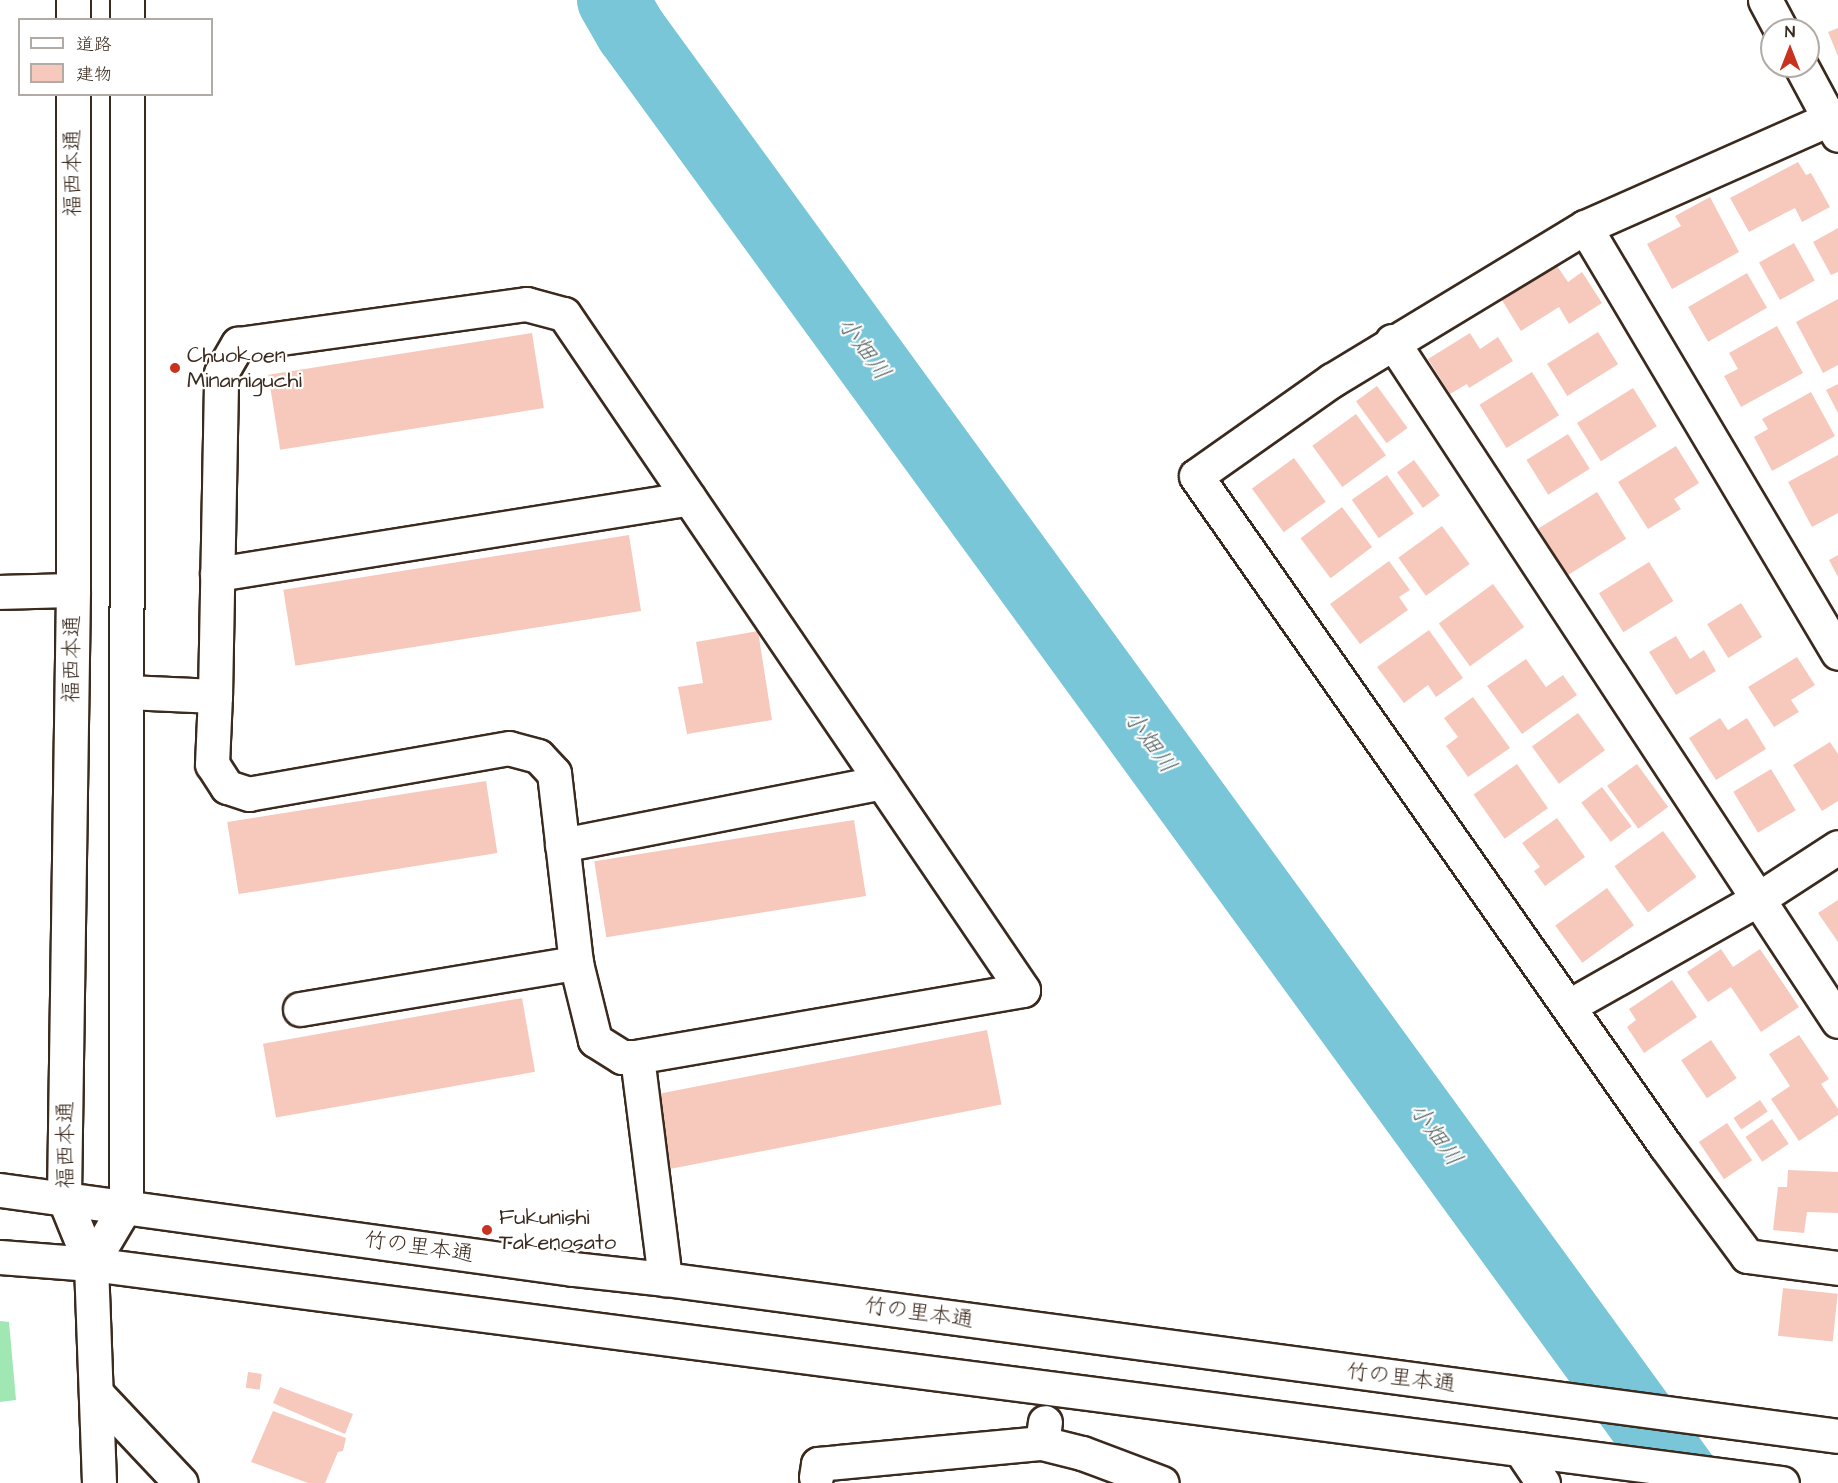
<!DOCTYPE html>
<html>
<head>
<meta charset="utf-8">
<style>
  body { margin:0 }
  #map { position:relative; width:1838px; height:1483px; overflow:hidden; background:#fff; font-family:"Architects Daughter","Klee One",sans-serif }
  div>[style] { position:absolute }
  .green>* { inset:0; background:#a0e7b4 }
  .river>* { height:72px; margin:-36px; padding:0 36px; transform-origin:36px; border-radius:36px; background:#79c6d8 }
  .building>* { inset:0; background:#f7c9bc; transform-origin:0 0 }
  .roads { filter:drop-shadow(2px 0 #3b2a1e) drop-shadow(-2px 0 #3b2a1e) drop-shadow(0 2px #3b2a1e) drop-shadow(0 -2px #3b2a1e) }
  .minor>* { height:33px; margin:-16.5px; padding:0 16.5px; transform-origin:16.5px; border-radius:16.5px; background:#fff }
  .dots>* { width:16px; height:16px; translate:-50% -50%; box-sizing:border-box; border:3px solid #fff; border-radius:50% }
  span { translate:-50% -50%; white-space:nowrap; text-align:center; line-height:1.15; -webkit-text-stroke:4.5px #fff; paint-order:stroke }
  .street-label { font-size:22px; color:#3b2a1e }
  .poi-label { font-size:22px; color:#3b2a1e }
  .left { translate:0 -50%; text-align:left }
  .water-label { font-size:24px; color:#51615f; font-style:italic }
  .legend { position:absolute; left:18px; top:18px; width:195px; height:78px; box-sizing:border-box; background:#fff; border:2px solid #b1aaa5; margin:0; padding:8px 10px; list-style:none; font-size:18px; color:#3b2a1e }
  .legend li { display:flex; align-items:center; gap:12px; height:30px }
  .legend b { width:30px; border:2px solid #b1aaa5 }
  .north { position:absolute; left:1760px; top:18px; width:60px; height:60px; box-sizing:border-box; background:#fff; border:2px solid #b1aaa5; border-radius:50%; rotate:0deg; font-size:16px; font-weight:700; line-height:24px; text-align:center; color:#3b2a1e }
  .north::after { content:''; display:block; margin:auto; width:21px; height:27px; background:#c8321e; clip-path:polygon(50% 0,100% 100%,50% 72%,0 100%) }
</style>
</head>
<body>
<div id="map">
  <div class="green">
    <div style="clip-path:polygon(0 1321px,9px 1322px,16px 1400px,0 1402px)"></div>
  </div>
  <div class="river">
    <div style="left:613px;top:0;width:36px;rotate:60deg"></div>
    <div style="left:631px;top:31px;width:1796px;rotate:53.95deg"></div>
  </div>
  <div class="building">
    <div style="clip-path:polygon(1838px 28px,1838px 56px,1828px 32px)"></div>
    <div style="clip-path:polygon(1798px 162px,1806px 175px,1811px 173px,1830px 207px,1802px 222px,1795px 208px,1749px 232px,1730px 198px)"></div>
    <div style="clip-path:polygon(1710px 197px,1739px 252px,1672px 289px,1647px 244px,1681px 226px,1675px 216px)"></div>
    <div style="clip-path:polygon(1838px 228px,1838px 272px,1831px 275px,1813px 242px)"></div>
    <div style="left:1794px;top:243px;width:43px;height:40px;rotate:61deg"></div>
    <div style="clip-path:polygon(1555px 263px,1568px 282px,1582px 272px,1602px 303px,1569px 324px,1559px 307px,1521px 331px,1500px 297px)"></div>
    <div style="left:1747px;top:273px;width:40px;height:68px;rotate:60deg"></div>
    <div style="clip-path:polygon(1838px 299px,1838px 365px,1823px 373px,1796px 322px)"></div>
    <div style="clip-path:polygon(1777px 326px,1803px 373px,1741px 407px,1724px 376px,1738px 369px,1729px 353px)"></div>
    <div style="left:1598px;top:332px;width:38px;height:60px;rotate:58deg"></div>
    <div style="left:532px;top:333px;width:76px;height:267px;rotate:81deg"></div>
    <div style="clip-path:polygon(1470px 333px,1480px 349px,1498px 337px,1513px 361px,1469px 388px,1467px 384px,1450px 394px,1428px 359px)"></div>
    <div style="left:1532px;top:372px;width:51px;height:62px;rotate:58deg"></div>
    <div style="clip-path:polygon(1838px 384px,1838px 413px,1826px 390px)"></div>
    <div style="left:1377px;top:386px;width:52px;height:26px;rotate:54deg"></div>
    <div style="left:1633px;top:388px;width:45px;height:66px;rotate:58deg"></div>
    <div style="clip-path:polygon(1811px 392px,1835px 436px,1772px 471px,1754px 437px,1768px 429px,1762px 419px)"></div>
    <div style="left:1356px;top:414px;width:51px;height:54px;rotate:54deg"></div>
    <div style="left:1568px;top:434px;width:41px;height:49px;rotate:58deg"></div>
    <div style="clip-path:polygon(1676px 446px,1699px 483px,1674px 499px,1681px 509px,1648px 529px,1618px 482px)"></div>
    <div style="clip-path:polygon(1838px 455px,1838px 513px,1812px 527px,1788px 482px)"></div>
    <div style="left:1294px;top:458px;width:54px;height:52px;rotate:54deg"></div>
    <div style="left:1414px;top:460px;width:44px;height:21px;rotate:54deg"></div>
    <div style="left:1387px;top:475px;width:47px;height:43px;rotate:55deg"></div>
    <div style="left:1597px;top:492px;width:55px;height:69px;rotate:58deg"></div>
    <div style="left:1342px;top:507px;width:50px;height:52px;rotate:53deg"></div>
    <div style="left:1442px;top:526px;width:47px;height:54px;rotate:54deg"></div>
    <div style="left:629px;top:535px;width:77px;height:350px;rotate:81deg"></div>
    <div style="clip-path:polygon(1838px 555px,1838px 577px,1829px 560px)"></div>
    <div style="clip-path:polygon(1389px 561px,1410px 590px,1399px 597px,1408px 610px,1360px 644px,1330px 604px)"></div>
    <div style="left:1649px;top:562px;width:46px;height:59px;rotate:58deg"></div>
    <div style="left:1493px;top:584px;width:53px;height:67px;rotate:54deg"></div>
    <div style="left:1741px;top:603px;width:40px;height:40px;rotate:58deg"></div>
    <div style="clip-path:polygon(1429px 630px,1463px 678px,1436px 697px,1428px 685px,1404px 703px,1377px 667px)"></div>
    <div style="clip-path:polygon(758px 631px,772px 720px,687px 734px,678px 687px,703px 683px,696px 642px)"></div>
    <div style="clip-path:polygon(1676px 636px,1690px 659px,1704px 650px,1716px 671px,1676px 695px,1649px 652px)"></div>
    <div style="clip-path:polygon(1797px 657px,1815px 685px,1791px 700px,1799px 712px,1774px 727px,1748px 687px)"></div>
    <div style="clip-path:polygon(1526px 659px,1546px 687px,1563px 675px,1577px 695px,1522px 734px,1487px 686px)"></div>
    <div style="clip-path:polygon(1473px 697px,1510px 748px,1468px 777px,1446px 746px,1458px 737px,1444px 718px)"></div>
    <div style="left:1578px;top:713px;width:46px;height:57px;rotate:54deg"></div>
    <div style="clip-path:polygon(1720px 718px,1728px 730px,1747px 718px,1766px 749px,1716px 780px,1689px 738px)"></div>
    <div style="clip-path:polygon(1830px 742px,1838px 754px,1838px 801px,1822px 811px,1793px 765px)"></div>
    <div style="left:1517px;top:764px;width:54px;height:53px;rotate:55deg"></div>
    <div style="left:1637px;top:764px;width:53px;height:37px;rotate:54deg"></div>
    <div style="left:1771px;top:769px;width:48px;height:44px;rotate:59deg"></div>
    <div style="left:486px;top:781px;width:73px;height:262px;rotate:81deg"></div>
    <div style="left:1602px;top:787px;width:49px;height:26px;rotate:53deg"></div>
    <div style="clip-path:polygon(1557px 818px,1585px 857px,1545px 886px,1534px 871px,1540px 867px,1522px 843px)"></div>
    <div style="left:854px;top:820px;width:77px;height:263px;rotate:81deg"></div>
    <div style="left:1663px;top:831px;width:57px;height:60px;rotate:54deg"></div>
    <div style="left:1607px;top:888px;width:46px;height:64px;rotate:54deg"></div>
    <div style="clip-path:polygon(1838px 900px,1838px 942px,1818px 913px)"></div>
    <div style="clip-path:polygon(1721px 949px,1733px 967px,1760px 949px,1799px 1007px,1761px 1032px,1731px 987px,1708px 1002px,1687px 972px)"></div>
    <div style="clip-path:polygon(1672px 980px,1697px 1017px,1644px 1053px,1627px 1027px,1636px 1020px,1629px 1009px)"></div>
    <div style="left:522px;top:998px;width:75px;height:263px;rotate:80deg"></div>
    <div style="left:987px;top:1030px;width:76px;height:342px;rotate:79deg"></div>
    <div style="clip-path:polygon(1799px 1035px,1829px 1079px,1821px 1084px,1838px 1109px,1838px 1115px,1799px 1141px,1771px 1099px,1790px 1086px,1769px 1054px)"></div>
    <div style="left:1711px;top:1040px;width:46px;height:36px;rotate:56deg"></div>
    <div style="left:1760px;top:1100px;width:14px;height:32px;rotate:56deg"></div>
    <div style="left:1772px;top:1119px;width:30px;height:32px;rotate:56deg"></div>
    <div style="left:1727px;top:1123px;width:45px;height:34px;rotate:56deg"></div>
    <div style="clip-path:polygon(1788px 1170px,1838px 1172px,1838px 1213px,1807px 1212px,1804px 1233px,1773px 1230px,1778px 1187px,1787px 1187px)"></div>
    <div style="left:1783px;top:1288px;width:55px;height:48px;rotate:6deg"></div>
    <div style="left:248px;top:1372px;width:14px;height:16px;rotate:8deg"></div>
    <div style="clip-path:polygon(280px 1387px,353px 1414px,345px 1434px,273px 1403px)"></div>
    <div style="clip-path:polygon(273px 1411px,346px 1438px,343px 1451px,338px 1452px,325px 1483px,308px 1483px,251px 1462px)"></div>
  </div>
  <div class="roads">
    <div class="minor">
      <div style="left:73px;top:0;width:20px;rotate:90deg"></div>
      <div style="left:127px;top:0;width:20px;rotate:90deg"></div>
      <div style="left:1765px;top:0;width:34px;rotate:62deg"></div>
      <div style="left:1801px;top:66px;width:78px;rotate:61.8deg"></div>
      <div style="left:73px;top:94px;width:496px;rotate:90deg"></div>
      <div style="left:73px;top:590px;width:608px;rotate:90.85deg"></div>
      <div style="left:64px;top:1198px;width:71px;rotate:67.8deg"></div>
      <div style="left:91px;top:1264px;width:219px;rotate:87.9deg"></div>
      <div style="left:1838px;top:115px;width:277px;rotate:156.1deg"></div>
      <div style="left:1585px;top:227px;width:296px;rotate:148.8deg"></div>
      <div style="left:1332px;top:380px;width:166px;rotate:144.8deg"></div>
      <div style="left:1196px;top:476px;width:817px;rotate:54.97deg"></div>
      <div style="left:1665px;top:1145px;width:138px;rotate:53.5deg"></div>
      <div style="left:1747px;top:1256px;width:92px;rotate:7.5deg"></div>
      <div style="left:1585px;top:227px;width:495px;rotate:59.3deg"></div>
      <div style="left:1392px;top:341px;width:813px;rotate:56.74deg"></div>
      <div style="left:217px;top:574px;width:478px;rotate:-9.1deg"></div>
      <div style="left:0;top:592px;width:73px;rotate:-1.6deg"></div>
      <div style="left:127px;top:692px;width:88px;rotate:2.6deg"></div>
      <div style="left:215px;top:696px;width:323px;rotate:-88.9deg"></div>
      <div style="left:221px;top:373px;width:34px;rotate:-60deg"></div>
      <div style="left:238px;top:344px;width:291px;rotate:-7.9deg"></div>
      <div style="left:526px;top:304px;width:39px;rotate:15deg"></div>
      <div style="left:564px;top:314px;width:817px;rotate:55.82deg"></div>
      <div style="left:1023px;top:990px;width:392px;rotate:170.2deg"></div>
      <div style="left:637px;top:1057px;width:15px;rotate:180deg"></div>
      <div style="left:622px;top:1057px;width:32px;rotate:-148deg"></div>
      <div style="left:595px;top:1040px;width:79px;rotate:-103.9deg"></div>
      <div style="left:576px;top:963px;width:191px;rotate:-96.6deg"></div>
      <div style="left:554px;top:773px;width:23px;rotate:-133deg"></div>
      <div style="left:538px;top:756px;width:30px;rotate:-165deg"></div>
      <div style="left:509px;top:748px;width:264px;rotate:170deg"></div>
      <div style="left:249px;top:794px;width:23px;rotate:-162deg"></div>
      <div style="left:227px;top:787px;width:27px;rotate:-123deg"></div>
      <div style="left:212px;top:764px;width:68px;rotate:-87.5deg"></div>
      <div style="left:562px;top:845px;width:326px;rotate:-11.1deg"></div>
      <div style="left:1569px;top:1006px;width:217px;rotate:-29.5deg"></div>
      <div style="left:1758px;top:899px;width:95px;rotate:-33deg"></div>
      <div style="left:300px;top:1009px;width:280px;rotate:-9.5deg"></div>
      <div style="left:637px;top:1057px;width:224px;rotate:82.8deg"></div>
      <div style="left:0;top:1190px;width:578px;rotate:7.85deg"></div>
      <div style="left:573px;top:1269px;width:93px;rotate:6.2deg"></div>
      <div style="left:665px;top:1279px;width:1183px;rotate:7.62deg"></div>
      <div style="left:0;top:1257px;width:91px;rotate:4.4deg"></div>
      <div style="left:91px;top:1264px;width:1705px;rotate:7.38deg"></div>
      <div style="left:91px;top:1264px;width:69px;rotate:-59.3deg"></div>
      <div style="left:126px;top:1205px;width:1111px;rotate:-89.95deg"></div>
      <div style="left:97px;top:1394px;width:122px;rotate:46.7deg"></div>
      <div style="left:1042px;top:1443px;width:41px;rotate:14deg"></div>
      <div style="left:1082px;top:1453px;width:85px;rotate:20.6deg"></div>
      <div style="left:1520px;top:1449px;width:41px;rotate:55.9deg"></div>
      <div style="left:816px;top:1477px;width:13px;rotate:-81deg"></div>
      <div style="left:818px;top:1464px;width:225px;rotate:-5.4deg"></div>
      <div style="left:1042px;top:1443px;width:21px;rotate:-82deg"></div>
    </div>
  </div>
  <div class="dots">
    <div style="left:175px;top:368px;background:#c8321e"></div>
    <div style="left:487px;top:1230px;background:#c8321e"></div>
  </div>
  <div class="street-label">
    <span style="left:73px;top:173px;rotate:-90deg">福西本通</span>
    <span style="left:72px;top:659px;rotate:-89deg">福西本通</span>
    <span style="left:66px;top:1145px;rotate:-90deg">福西本通</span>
    <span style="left:419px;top:1247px;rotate:8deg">竹の里本通</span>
    <span style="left:919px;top:1313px;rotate:8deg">竹の里本通</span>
    <span style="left:1401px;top:1378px;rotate:7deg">竹の里本通</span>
  </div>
  <div class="poi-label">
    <span class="left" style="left:187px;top:368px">Chuokoen<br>Minamiguchi</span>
    <span class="left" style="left:499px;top:1230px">Fukunishi<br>Takenosato</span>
  </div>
  <div class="water-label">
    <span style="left:863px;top:349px;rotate:54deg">小畑川</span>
    <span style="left:1149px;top:742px;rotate:54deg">小畑川</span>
    <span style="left:1435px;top:1135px;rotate:54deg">小畑川</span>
  </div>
  <ul class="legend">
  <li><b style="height:8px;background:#fff"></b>道路</li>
  <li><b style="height:16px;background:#f7c9bc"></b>建物</li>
  </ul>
  <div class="north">N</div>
</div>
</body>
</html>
